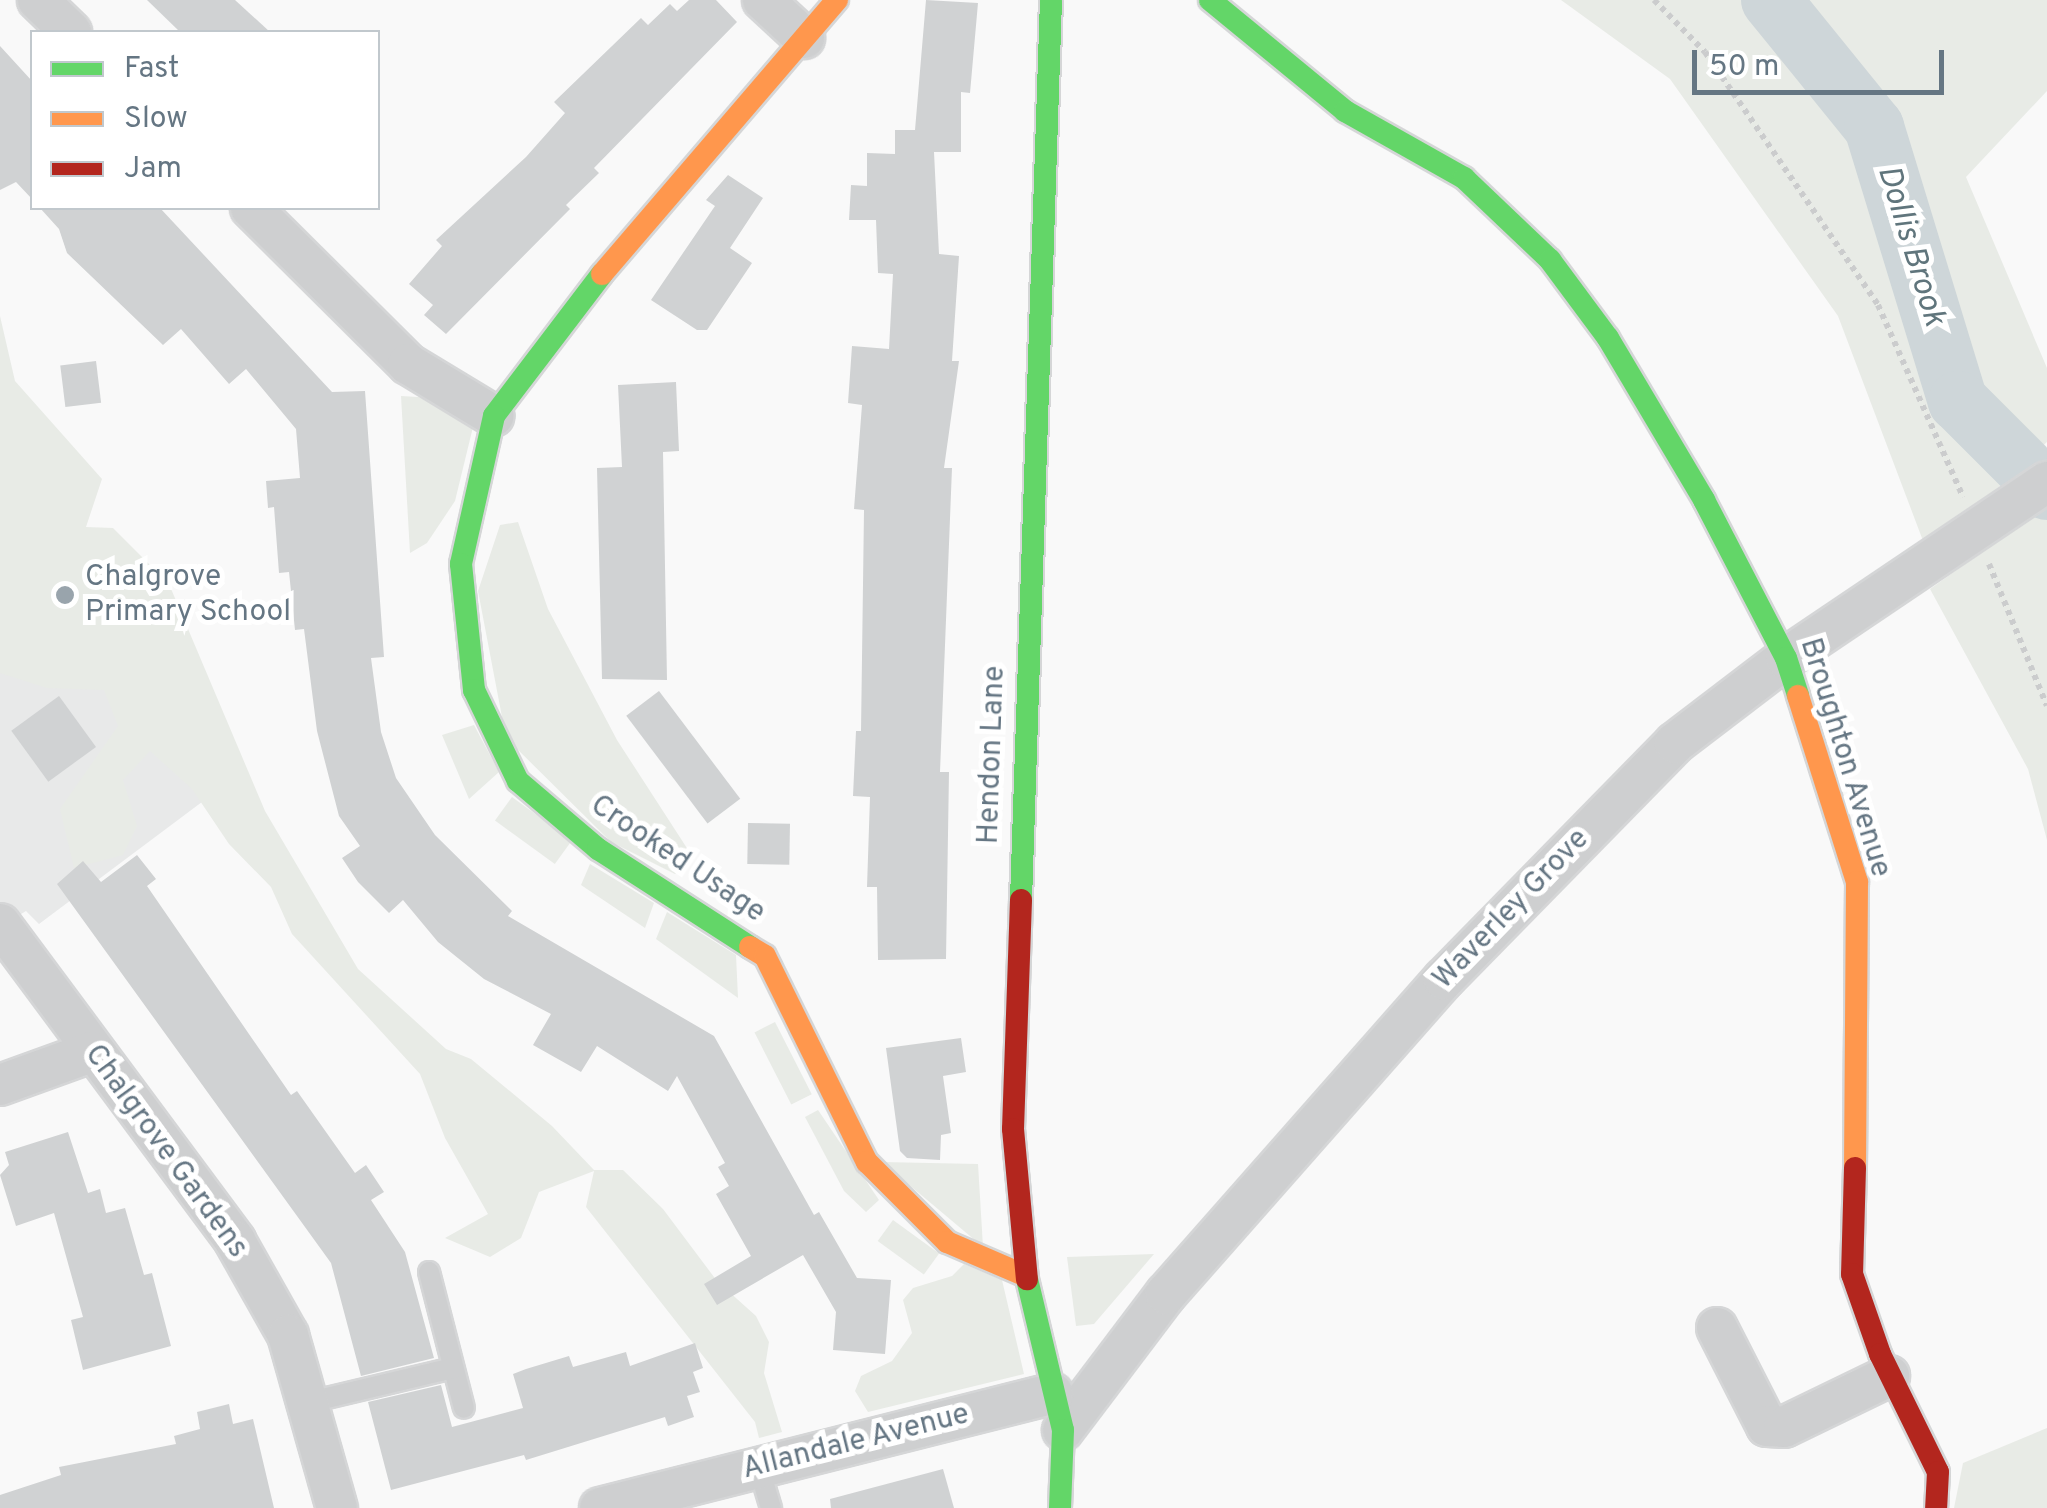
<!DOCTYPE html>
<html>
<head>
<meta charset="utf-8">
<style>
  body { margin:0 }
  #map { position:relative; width:2047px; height:1508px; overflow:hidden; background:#f9f9f9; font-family:Overpass,sans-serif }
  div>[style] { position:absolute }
  .built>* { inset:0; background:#e8e9e9 }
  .green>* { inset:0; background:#e8ebe6; transform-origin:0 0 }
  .river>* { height:60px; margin:-30px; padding:0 30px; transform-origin:30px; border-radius:30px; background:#ced6d9 }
  .building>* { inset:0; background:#d0d2d3; transform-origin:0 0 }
  .path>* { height:6px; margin-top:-3px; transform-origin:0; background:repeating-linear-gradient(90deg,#cbcccd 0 5px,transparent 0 10px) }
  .roads { filter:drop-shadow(2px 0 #d5d6d7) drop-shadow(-2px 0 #d5d6d7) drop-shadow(0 2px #d5d6d7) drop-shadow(0 -2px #d5d6d7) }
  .lane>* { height:20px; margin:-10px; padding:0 10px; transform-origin:10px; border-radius:10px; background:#cecfd0 }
  .street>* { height:40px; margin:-20px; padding:0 20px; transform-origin:20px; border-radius:20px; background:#cecfd0 }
  .fast>* { height:22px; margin:-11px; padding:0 11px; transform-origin:11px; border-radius:11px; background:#63d668 }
  .slow>* { height:22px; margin:-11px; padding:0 11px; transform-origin:11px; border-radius:11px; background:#ff974d }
  .jam>* { height:22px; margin:-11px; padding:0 11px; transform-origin:11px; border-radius:11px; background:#b3261e }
  .dots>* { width:28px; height:28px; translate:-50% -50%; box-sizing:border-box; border:5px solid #fff; border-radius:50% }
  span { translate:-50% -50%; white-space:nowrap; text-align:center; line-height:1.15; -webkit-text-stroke:10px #fff; paint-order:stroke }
  .poi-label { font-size:30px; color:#657683 }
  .left { translate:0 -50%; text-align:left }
  .street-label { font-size:30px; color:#657683 }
  .water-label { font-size:32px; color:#60757c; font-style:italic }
  .legend { position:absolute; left:30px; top:30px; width:350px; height:180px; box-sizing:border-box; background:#fff; border:2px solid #c1c8cd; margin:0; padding:12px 18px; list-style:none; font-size:30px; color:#657683 }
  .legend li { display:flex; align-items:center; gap:20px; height:50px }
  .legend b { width:50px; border:2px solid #c1c8cd }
  .scale { position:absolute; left:1692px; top:50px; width:252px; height:45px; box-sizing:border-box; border:5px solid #657683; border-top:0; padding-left:12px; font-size:30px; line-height:35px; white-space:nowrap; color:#657683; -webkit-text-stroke:8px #fff; paint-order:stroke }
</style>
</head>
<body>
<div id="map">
  <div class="built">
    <div style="clip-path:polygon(0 397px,242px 772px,39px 924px,26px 911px,0 927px)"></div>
  </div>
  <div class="green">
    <div style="clip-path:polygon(1561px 0,2047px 0,2047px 91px,1966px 177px,2047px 368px,2047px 442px,1928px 554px,1838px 316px,1670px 79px)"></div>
    <div style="clip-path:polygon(0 316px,15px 381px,102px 479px,86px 527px,113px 528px,169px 584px,265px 811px,358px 969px,446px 1049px,471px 1059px,552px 1126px,594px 1170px,623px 1170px,663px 1209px,717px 1281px,756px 1316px,769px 1342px,764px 1373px,782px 1432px,759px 1438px,755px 1422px,586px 1207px,594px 1171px,539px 1192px,521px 1238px,490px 1257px,445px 1238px,488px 1214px,445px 1138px,420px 1074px,292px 934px,271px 887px,229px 844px,192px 789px,150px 751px,123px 780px,137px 826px,123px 855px,74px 868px,60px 809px,118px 726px,104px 690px,47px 688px,0 673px)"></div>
    <div style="clip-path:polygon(401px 396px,435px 398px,473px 427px,455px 501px,427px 543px,410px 553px)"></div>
    <div style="clip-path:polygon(2047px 506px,2047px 840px,2028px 769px,1930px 589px)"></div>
    <div style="clip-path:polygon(518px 522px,548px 609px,617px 740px,694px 859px,675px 874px,611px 842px,506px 738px,478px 591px,500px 525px)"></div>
    <div style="clip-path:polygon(474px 725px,499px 772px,469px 799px,442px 735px)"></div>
    <div style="left:512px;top:797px;width:74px;height:29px;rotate:36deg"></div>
    <div style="clip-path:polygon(590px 864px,654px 903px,645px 928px,581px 885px)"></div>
    <div style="clip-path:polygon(667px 912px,736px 955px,738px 998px,656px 939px)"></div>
    <div style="left:775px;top:1022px;width:81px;height:23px;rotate:63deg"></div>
    <div style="clip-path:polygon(818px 1110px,879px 1200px,866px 1212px,844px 1191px,805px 1117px)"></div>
    <div style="clip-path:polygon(882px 1162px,978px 1164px,983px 1247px)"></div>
    <div style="left:893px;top:1220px;width:57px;height:26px;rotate:36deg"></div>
    <div style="clip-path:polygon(1154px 1254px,1094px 1324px,1076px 1326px,1067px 1257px)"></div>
    <div style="clip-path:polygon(964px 1264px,1002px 1280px,1024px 1374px,868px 1412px,855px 1391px,861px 1376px,892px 1361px,912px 1333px,903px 1300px,913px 1288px,952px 1276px)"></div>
    <div style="clip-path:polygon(2047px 1428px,2047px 1508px,1954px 1508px,1963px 1463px)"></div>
  </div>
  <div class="river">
    <div style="left:1771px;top:0;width:164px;rotate:51deg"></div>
    <div style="left:1874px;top:127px;width:287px;rotate:73deg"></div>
    <div style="left:1958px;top:401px;width:126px;rotate:45deg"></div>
  </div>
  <div class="building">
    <div style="clip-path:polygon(147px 0,235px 0,270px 32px,180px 32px)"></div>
    <div style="clip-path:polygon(689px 0,716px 0,737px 22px,594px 168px,599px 173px,566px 205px,570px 209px,446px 334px,424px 315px,433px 305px,409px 284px,442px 246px,436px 240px,526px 157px,565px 113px,554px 102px,641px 18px,648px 25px,670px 4px,677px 11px)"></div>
    <div style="clip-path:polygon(926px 0,978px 3px,970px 93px,961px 92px,961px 152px,934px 152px,939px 254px,959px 256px,952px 361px,959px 361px,944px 468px,952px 468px,940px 772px,949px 772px,946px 959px,878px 960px,877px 887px,867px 887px,870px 797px,853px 796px,856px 731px,861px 731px,864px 510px,854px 509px,862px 405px,848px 403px,852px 346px,889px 349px,893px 274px,878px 273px,876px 220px,849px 220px,851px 185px,867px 186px,867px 153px,895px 154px,895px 130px,915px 130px)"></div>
    <div style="clip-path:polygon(0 46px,32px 81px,32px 199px,16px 182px,0 190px)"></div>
    <div style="clip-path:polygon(728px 175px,763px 198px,730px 248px,752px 263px,707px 330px,697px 330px,651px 300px,715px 206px,706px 200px)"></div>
    <div style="clip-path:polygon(40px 208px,160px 208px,332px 392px,365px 391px,384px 657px,371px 658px,381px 732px,396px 778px,435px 835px,512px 911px,508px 916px,714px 1036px,814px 1215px,819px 1212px,857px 1278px,891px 1280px,885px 1354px,833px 1350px,836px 1312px,803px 1255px,717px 1305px,704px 1284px,751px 1256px,716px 1194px,729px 1186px,718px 1167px,725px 1163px,677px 1076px,668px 1091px,597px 1046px,581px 1072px,533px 1045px,551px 1014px,484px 979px,438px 942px,403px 900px,389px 913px,358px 882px,342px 858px,360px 846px,339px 816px,317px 731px,304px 629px,295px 630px,289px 572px,279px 573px,274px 507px,268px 508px,266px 481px,300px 478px,296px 429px,246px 369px,229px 384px,181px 329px,163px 345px,67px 253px,59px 229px)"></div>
    <div style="left:96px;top:361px;width:42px;height:36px;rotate:83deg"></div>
    <div style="clip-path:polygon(676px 382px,679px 451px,663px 452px,667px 680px,602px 679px,597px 468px,622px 467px,618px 385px)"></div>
    <div style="left:659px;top:691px;width:135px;height:41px;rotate:53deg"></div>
    <div style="left:59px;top:696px;width:63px;height:59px;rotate:54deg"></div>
    <div style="left:748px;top:823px;width:42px;height:41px;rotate:1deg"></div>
    <div style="clip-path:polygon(137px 855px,156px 879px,147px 886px,291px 1095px,297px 1091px,355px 1173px,366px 1165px,384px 1192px,371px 1200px,405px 1252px,434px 1358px,361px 1376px,331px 1263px,57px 884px,83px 861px,101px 882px)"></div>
    <div style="clip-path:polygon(961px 1038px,966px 1072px,943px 1076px,951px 1133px,941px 1135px,940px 1160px,907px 1158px,900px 1151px,886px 1048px)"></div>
    <div style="clip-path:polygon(68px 1132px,88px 1193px,100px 1189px,106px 1213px,125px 1208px,144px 1275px,152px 1273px,171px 1346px,83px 1370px,71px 1320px,83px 1317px,54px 1213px,16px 1226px,0 1175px,9px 1165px,5px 1152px)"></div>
    <div style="clip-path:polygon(695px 1343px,703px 1368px,693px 1372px,700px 1392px,687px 1396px,694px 1417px,668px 1426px,665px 1417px,526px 1460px,524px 1455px,391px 1490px,368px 1402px,441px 1385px,452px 1427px,523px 1408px,513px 1374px,526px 1369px,569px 1356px,573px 1367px,626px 1352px,630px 1366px)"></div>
    <div style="clip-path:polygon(229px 1404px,233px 1424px,253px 1419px,274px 1508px,0 1508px,0 1495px,61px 1475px,59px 1467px,176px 1444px,174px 1436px,200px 1429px,197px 1412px)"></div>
    <div style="clip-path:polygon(943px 1469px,954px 1508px,831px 1508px,830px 1499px)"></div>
  </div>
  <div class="path">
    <div style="left:1654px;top:0;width:73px;rotate:45.6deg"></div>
    <div style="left:1705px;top:52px;width:306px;rotate:55.6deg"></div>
    <div style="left:1878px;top:305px;width:210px;rotate:66.1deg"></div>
    <div style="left:1989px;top:564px;width:153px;rotate:67.8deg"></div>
  </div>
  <div class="roads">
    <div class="lane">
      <div style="left:429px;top:1272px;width:140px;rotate:75.6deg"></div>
      <div style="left:310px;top:1402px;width:147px;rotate:-13.4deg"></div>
      <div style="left:759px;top:1468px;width:42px;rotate:73.3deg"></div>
    </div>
    <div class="street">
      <div style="left:38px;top:0;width:46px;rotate:44.1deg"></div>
      <div style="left:763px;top:0;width:56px;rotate:42.8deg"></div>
      <div style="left:251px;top:208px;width:221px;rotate:44.8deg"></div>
      <div style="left:408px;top:364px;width:100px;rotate:31.2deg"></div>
      <div style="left:0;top:924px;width:395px;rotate:53.4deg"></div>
      <div style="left:235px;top:1241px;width:108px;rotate:60.6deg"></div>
      <div style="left:288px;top:1335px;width:180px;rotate:74.2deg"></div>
      <div style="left:0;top:1085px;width:97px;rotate:-19.9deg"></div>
      <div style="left:1717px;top:1328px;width:110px;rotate:63deg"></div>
      <div style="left:1767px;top:1426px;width:17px;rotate:3deg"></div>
      <div style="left:1784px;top:1427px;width:117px;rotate:-25.9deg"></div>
      <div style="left:1063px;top:1430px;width:171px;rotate:-52.9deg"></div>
      <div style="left:1166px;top:1294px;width:420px;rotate:-48.6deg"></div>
      <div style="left:1444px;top:979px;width:330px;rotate:-45.6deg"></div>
      <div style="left:1675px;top:743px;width:140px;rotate:-37.4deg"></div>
      <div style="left:1786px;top:658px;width:315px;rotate:-34deg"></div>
      <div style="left:600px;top:1508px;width:467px;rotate:-14.2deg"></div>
    </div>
    <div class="fast">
      <div style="left:1210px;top:0;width:175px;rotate:39.4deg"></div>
      <div style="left:1345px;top:111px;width:137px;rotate:29.4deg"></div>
      <div style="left:1464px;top:178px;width:119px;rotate:43.6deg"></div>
      <div style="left:1550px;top:260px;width:97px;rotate:53.4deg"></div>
      <div style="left:1608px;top:338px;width:188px;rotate:59.3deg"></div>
      <div style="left:1704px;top:500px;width:178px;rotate:62.6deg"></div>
      <div style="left:1786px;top:658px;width:40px;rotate:72deg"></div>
      <div style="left:602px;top:274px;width:178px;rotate:127.3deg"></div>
      <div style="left:494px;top:416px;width:152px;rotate:102.6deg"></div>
      <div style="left:461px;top:564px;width:127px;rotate:84.1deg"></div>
      <div style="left:474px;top:690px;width:101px;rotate:64.2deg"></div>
      <div style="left:518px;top:781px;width:105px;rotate:40.4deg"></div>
      <div style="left:598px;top:849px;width:181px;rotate:32.8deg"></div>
      <div style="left:1021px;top:900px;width:900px;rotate:-88.09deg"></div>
      <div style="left:1027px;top:1279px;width:155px;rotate:76.6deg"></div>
      <div style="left:1063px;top:1430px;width:78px;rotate:92.2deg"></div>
    </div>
    <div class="slow">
      <div style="left:602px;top:274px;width:361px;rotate:-49.4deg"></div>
      <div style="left:1798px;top:696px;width:195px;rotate:72.4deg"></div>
      <div style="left:1857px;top:882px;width:286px;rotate:90.4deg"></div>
      <div style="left:750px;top:947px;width:17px;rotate:31deg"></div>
      <div style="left:765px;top:956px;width:230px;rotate:63.7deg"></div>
      <div style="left:867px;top:1162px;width:113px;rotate:45deg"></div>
      <div style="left:947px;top:1242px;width:86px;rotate:23.3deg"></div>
    </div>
    <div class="jam">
      <div style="left:1021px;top:900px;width:229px;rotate:92deg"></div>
      <div style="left:1013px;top:1129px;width:151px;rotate:84.7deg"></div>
      <div style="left:1855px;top:1168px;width:106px;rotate:91.6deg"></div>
      <div style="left:1852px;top:1274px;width:85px;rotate:70.7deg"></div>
      <div style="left:1880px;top:1354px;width:131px;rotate:63.8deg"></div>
      <div style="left:1938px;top:1472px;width:36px;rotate:93deg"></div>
    </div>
  </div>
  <div class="dots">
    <div style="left:65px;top:595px;background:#99a4ac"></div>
  </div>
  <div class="poi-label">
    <span class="left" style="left:85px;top:595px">Chalgrove<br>Primary School</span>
  </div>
  <div class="street-label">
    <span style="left:993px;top:755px;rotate:-88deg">Hendon Lane</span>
    <span style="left:1844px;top:758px;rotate:73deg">Broughton Avenue</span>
    <span style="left:677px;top:860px;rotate:34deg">Crooked Usage</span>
    <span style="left:1512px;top:910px;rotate:-46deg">Waverley Grove</span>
    <span style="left:165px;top:1152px;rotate:54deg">Chalgrove Gardens</span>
    <span style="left:856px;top:1443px;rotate:-14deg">Allandale Avenue</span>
  </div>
  <div class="water-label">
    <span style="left:1910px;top:246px;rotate:73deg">Dollis Brook</span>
  </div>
  <ul class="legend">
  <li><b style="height:12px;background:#63d668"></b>Fast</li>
  <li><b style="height:12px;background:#ff974d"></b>Slow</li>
  <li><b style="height:12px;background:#b3261e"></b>Jam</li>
  </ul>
  <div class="scale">50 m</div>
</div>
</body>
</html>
